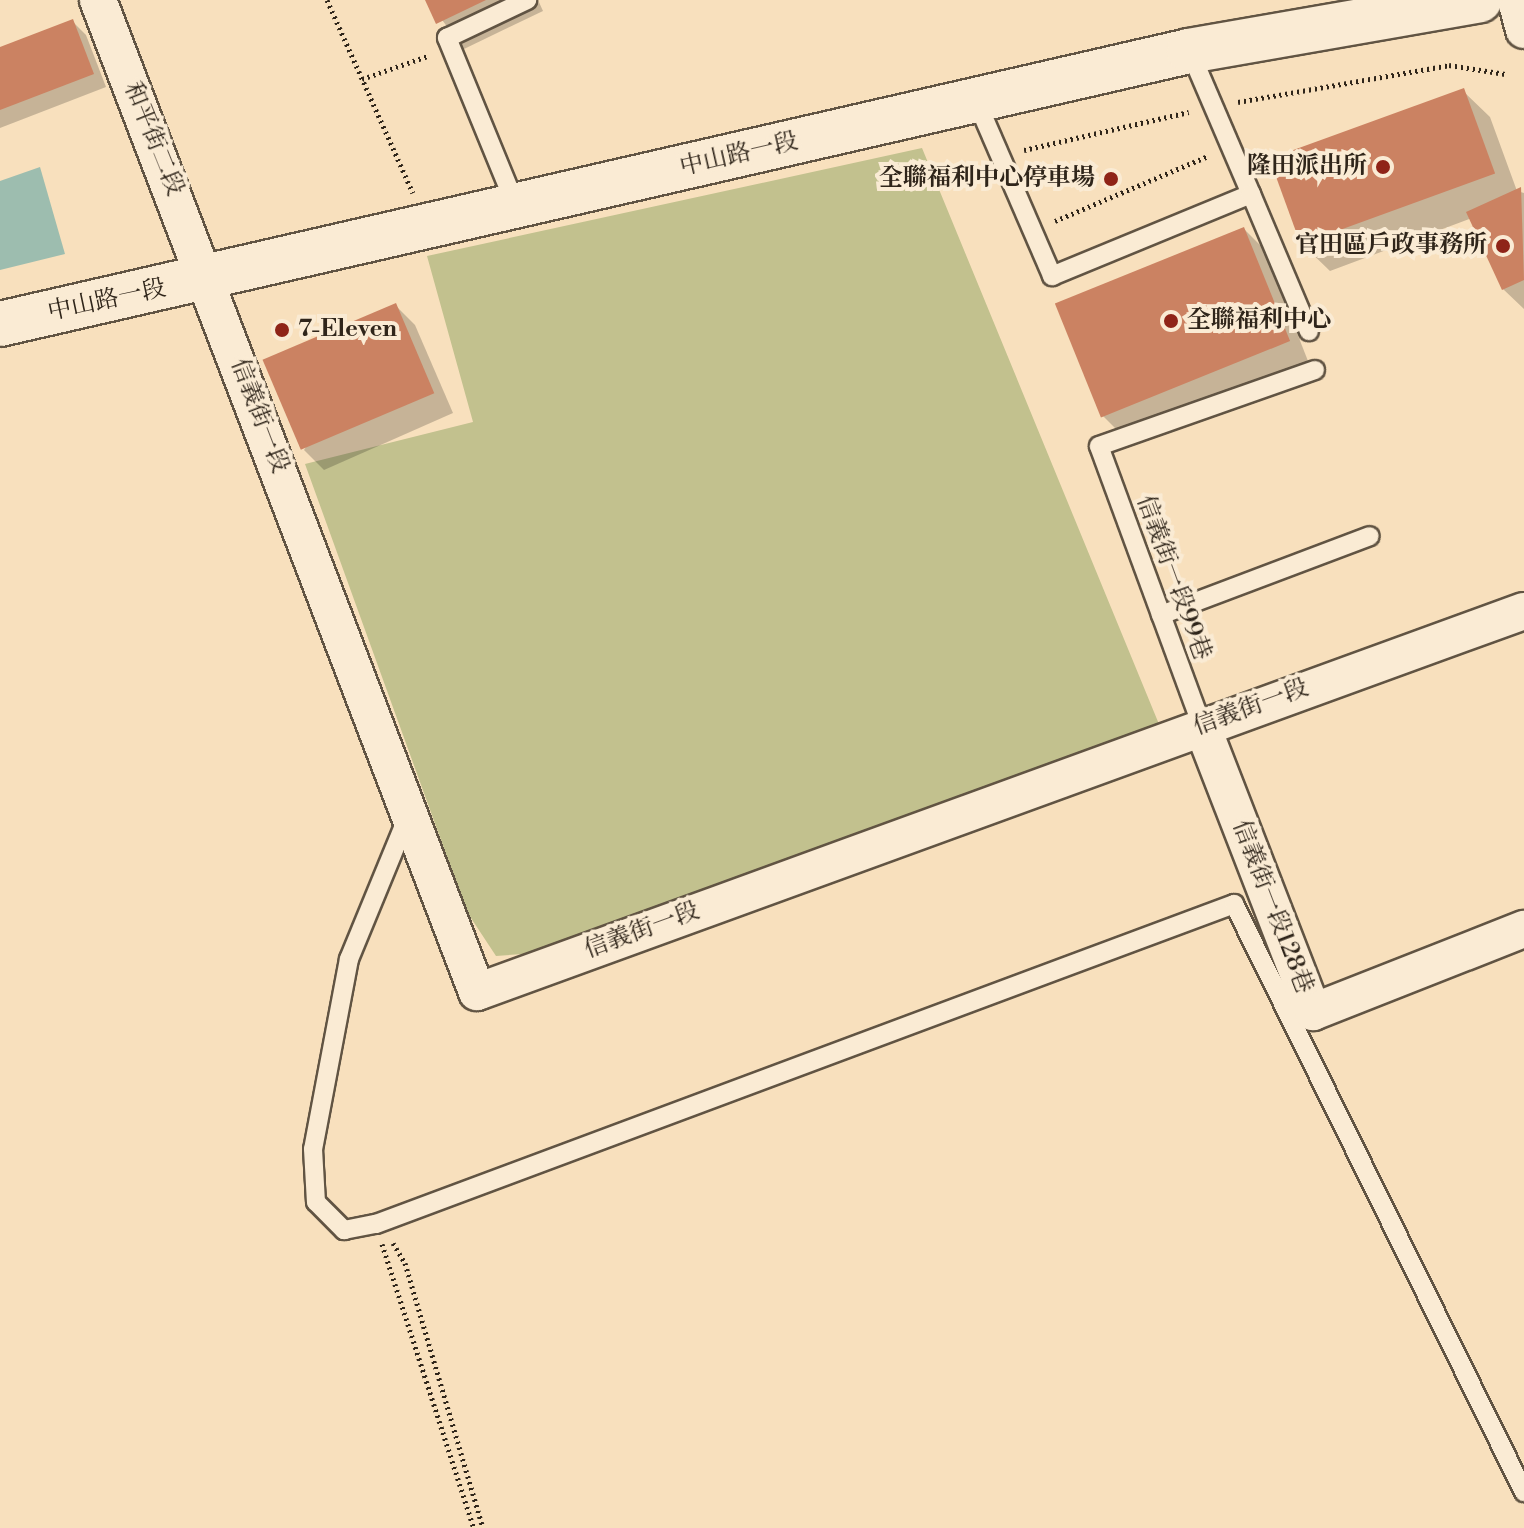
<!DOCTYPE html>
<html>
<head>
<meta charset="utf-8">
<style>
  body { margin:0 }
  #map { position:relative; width:1524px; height:1528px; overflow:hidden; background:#f8e0bd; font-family:"Libre Bodoni","Noto Serif TC",serif }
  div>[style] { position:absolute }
  .green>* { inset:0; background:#c2c18e }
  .water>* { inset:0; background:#9dbdaf }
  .shadow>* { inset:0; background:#0003 }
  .building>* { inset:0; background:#cb8262; transform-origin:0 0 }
  .path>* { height:5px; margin-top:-2.5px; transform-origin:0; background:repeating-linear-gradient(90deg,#2f251a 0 2px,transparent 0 6px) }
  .roads { filter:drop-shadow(2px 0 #615443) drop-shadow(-2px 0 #615443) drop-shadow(0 2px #615443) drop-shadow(0 -2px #615443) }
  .service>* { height:18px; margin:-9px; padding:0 9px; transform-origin:9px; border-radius:9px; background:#faebd4 }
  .minor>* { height:36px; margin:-18px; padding:0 18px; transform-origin:18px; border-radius:18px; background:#faebd4 }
  .secondary>* { height:44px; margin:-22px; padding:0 22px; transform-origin:22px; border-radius:22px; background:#faebd4 }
  .dots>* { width:22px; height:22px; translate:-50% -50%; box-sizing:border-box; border:4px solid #faebd4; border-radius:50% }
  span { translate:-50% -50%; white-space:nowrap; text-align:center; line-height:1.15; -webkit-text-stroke:8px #faebd4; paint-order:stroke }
  .street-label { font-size:24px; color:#2f251a }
  .poi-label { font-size:24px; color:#2f251a; font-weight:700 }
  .right { translate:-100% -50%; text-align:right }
  .left { translate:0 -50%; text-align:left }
</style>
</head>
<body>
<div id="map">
  <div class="green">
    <div style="clip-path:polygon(922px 148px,1161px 729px,537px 953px,496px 956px,467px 912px,305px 464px,473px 422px,427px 256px)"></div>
  </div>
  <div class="water">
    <div style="clip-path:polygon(40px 167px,65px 254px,0 270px,0 181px)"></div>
  </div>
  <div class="shadow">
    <div style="clip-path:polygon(427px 0,538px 0,543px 11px,464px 49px)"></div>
    <div style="clip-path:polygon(73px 22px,86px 35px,106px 87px,0 128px,0 49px)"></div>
    <div style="clip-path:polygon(1463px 91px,1490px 117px,1517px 191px,1524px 193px,1524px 309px,1503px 289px,1472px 218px,1330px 271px,1303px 245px)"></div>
    <div style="clip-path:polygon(1244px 229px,1264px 249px,1308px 361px,1121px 434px,1101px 414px)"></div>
    <div style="clip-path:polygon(395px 305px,415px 325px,453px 413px,324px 470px,304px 450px)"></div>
  </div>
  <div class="building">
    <div style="clip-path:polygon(425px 0,486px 0,436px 24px)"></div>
    <div style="clip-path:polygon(73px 19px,94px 74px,0 110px,0 47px)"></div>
    <div style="left:1464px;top:88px;width:91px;height:207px;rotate:70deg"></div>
    <div style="clip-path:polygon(1521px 187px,1524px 280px,1502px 290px,1466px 212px)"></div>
    <div style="left:1244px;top:227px;width:123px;height:204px;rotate:68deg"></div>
    <div style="left:396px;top:303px;width:98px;height:145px;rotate:67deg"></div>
  </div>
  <div class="path">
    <div style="left:327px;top:0;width:211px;rotate:66deg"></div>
    <div style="left:362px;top:79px;width:70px;rotate:-19.2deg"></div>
    <div style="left:1238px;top:102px;width:214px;rotate:-9.9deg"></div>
    <div style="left:1449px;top:65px;width:57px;rotate:9.1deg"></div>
    <div style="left:1024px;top:150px;width:169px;rotate:-13deg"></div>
    <div style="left:1055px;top:221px;width:166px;rotate:-23deg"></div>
    <div style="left:393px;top:1243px;width:23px;rotate:59deg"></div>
    <div style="left:405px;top:1263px;width:276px;rotate:73.6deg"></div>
    <div style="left:382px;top:1244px;width:299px;rotate:72.1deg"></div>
  </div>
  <div class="roads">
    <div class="service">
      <div style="left:976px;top:100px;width:192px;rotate:66.6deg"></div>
      <div style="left:1052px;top:276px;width:215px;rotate:-22.4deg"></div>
      <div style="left:1251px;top:194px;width:155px;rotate:-113.2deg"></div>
      <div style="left:1251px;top:194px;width:149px;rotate:67.1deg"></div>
      <div style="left:516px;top:206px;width:182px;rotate:-112.3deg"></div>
      <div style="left:447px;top:38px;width:89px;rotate:-25.4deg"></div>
      <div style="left:1161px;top:615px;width:223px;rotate:-20.7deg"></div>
      <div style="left:1202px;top:726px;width:298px;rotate:-110.2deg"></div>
      <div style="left:1099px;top:446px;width:229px;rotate:-19.4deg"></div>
      <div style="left:408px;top:816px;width:155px;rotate:112.4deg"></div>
      <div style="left:349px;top:959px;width:193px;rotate:100.7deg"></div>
      <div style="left:313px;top:1149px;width:53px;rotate:86.8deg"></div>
      <div style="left:316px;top:1202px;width:40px;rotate:45deg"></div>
      <div style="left:344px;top:1230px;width:33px;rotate:-11deg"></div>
      <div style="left:376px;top:1224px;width:916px;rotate:-20.45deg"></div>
      <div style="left:1234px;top:904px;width:656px;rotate:63.75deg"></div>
    </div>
    <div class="minor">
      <div style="left:98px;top:0;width:1062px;rotate:69.09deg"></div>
      <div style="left:477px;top:992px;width:1114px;rotate:-20deg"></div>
      <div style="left:1516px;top:0;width:31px;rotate:75deg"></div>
      <div style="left:1202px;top:726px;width:307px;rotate:68.8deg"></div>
      <div style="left:1313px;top:1012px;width:227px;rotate:-21.5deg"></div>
    </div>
    <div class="secondary">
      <div style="left:0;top:324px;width:1220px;rotate:-12.93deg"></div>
      <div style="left:1189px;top:51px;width:295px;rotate:-9.9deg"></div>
    </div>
  </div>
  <div class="dots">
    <div style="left:1383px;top:167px;background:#8f2418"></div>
    <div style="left:1111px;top:179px;background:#8f2418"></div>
    <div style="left:1503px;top:246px;background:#8f2418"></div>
    <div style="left:1171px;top:321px;background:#8f2418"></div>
    <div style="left:282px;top:330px;background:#8f2418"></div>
  </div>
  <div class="street-label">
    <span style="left:153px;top:139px;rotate:68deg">和平街二段</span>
    <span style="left:739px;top:155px;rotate:-13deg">中山路一段</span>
    <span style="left:107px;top:301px;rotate:-12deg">中山路一段</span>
    <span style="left:259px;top:416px;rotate:69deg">信義街一段</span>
    <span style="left:1173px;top:578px;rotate:70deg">信義街一段99巷</span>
    <span style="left:1251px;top:708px;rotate:-20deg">信義街一段</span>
    <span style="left:1272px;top:907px;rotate:69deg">信義街一段128巷</span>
    <span style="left:642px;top:931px;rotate:-20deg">信義街一段</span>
  </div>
  <div class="poi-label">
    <span class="right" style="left:1367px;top:167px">隆田派出所</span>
    <span class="right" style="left:1095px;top:179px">全聯福利中心停車場</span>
    <span class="right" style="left:1487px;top:246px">官田區戶政事務所</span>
    <span class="left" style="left:1187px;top:321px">全聯福利中心</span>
    <span class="left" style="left:298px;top:330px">7-Eleven</span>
  </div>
</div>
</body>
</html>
